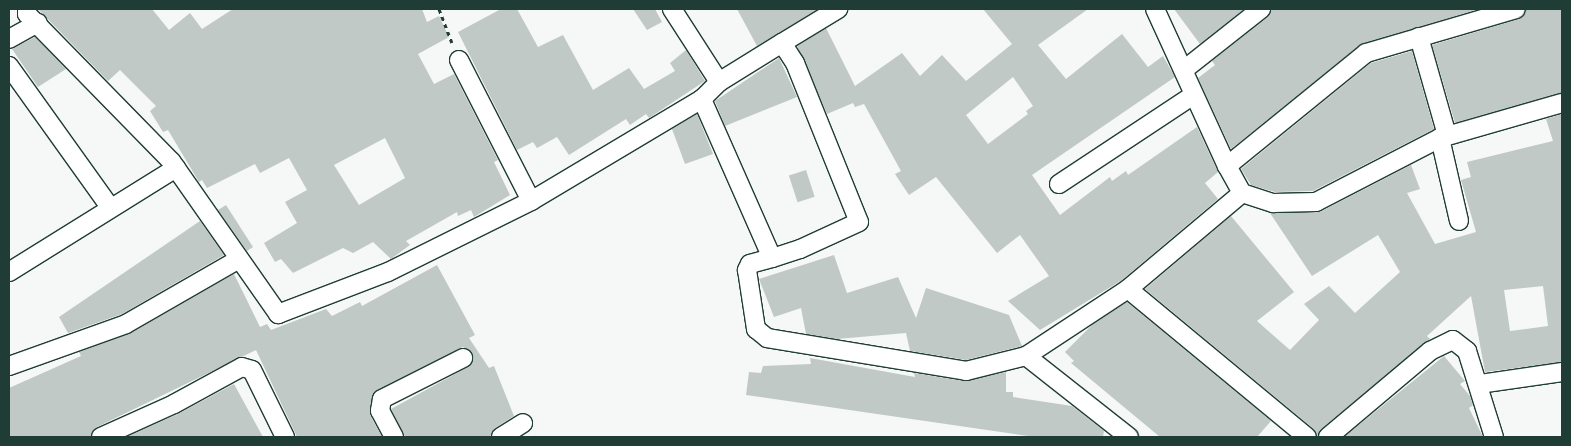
<!DOCTYPE html>
<html>
<head>
<meta charset="utf-8">
<style>
  body { margin:0 }
  #map { position:relative; width:1571px; height:446px; overflow:hidden; background:#f6f7f7; font-family:"Playpen Sans",sans-serif }
  div>[style] { position:absolute }
  .building>* { inset:0; background:#c0c9c6; transform-origin:0 0 }
  .path>* { height:3px; margin-top:-1.5px; transform-origin:0; background:repeating-linear-gradient(90deg,#1f3d34 0 4px,transparent 0 8px) }
  .roads { filter:drop-shadow(1px 0 #1f3d34) drop-shadow(-1px 0 #1f3d34) drop-shadow(0 1px #1f3d34) drop-shadow(0 -1px #1f3d34) }
  .street>* { height:18px; margin:-9px; padding:0 9px; transform-origin:9px; border-radius:9px; background:#fff }
  span { translate:-50% -50%; white-space:nowrap; text-align:center; line-height:1.15; -webkit-text-stroke:4px #fff; paint-order:stroke }
  .frame { position:absolute; inset:0; border:10px solid #1f3d34; pointer-events:none }
</style>
</head>
<body>
<div id="map">
  <div class="building">
    <div style="clip-path:polygon(evenodd,38px 9px,152px 9px,169px 30px,190px 13px,202px 29px,233px 9px,422px 9px,427px 22px,439px 16px,449px 37px,418px 54px,434px 84px,454px 74px,498px 160px,494px 162px,510px 195px,474px 217px,471px 210px,458px 216px,457px 212px,406px 241px,410px 245px,391px 259px,373px 242px,353px 253px,343px 248px,293px 273px,281px 259px,275px 262px,264px 243px,297px 223px,285px 202px,307px 190px,289px 158px,260px 173px,255px 164px,207px 188px,202px 180px,199px 182px,168px 130px,163px 132px,150px 111px,156px 106px,120px 70px,108px 81px,38px 9px,385px 138px,405px 178px,359px 205px,334px 165px,385px 138px)"></div>
    <div style="clip-path:polygon(501px 9px,517px 9px,538px 47px,563px 35px,593px 90px,629px 68px,644px 89px,675px 71px,670px 63px,686px 50px,705px 81px,649px 118px,646px 114px,630px 125px,626px 119px,569px 155px,557px 137px,537px 148px,533px 142px,517px 150px,458px 32px)"></div>
    <div style="clip-path:polygon(633px 9px,655px 9px,662px 22px,647px 30px)"></div>
    <div style="clip-path:polygon(737px 9px,816px 9px,817px 10px,757px 46px)"></div>
    <div style="clip-path:polygon(evenodd,983px 9px,1088px 9px,1038px 45px,1066px 79px,1122px 34px,1148px 67px,1163px 56px,1175px 77px,1032px 175px,1060px 215px,1110px 177px,1112px 181px,1126px 171px,1128px 175px,1197px 127px,1218px 172px,1205px 183px,1218px 199px,1122px 280px,1040px 330px,1008px 301px,1049px 276px,1020px 235px,997px 253px,936px 177px,909px 195px,895px 174px,901px 171px,864px 104px,855px 107px,853px 103px,827px 114px,797px 46px,826px 28px,855px 86px,902px 53px,920px 76px,942px 55px,966px 81px,1012px 44px,983px 9px,1013px 77px,1033px 106px,1026px 111px,1028px 114px,988px 144px,966px 115px,1013px 77px)"></div>
    <div style="clip-path:polygon(1174px 9px,1244px 9px,1200px 44px)"></div>
    <div style="clip-path:polygon(1271px 9px,1479px 9px,1360px 45px,1231px 149px,1198px 78px,1215px 65px,1212px 61px,1268px 17px)"></div>
    <div style="clip-path:polygon(1526px 9px,1562px 9px,1562px 93px,1455px 123px,1432px 45px,1519px 19px)"></div>
    <div style="clip-path:polygon(35px 37px,66px 69px,38px 87px,12px 49px)"></div>
    <div style="clip-path:polygon(1412px 51px,1434px 129px,1313px 191px,1275px 192px,1251px 185px,1241px 169px,1371px 63px)"></div>
    <div style="clip-path:polygon(779px 58px,797px 97px,725px 126px,715px 101px)"></div>
    <div style="clip-path:polygon(697px 114px,713px 154px,685px 164px,672px 129px)"></div>
    <div style="clip-path:polygon(evenodd,1562px 114px,1562px 362px,1485px 372px,1471px 296px,1427px 336px,1430px 339px,1321px 429px,1317px 437px,1314px 429px,1145px 289px,1231px 216px,1294px 292px,1257px 321px,1290px 350px,1319px 320px,1304px 304px,1329px 286px,1355px 313px,1400px 272px,1378px 235px,1312px 276px,1270px 213px,1320px 212px,1411px 165px,1420px 189px,1407px 193px,1435px 244px,1476px 232px,1461px 180px,1471px 177px,1467px 162px,1553px 141px,1546px 119px,1562px 114px,1543px 286px,1548px 326px,1510px 331px,1504px 290px,1543px 286px)"></div>
    <div style="left:806px;top:170px;width:28px;height:18px;rotate:72deg"></div>
    <div style="clip-path:polygon(226px 205px,253px 247px,247px 251px,218px 210px)"></div>
    <div style="clip-path:polygon(200px 221px,224px 255px,122px 314px,68px 333px,59px 317px)"></div>
    <div style="clip-path:polygon(834px 255px,847px 293px,898px 277px,916px 318px,926px 288px,1009px 315px,1022px 346px,966px 360px,910px 351px,906px 333px,837px 339px,806px 334px,801px 308px,774px 317px,759px 279px)"></div>
    <div style="clip-path:polygon(437px 265px,475px 335px,469px 338px,489px 368px,494px 366px,514px 416px,495px 428px,490px 437px,405px 437px,391px 409px,468px 367px,473px 354px,463px 347px,374px 392px,370px 415px,382px 437px,297px 437px,256px 350px,97px 427px,91px 437px,9px 437px,9px 388px,81px 356px,79px 352px,131px 333px,234px 274px,260px 327px,267px 324px,271px 330px,326px 309px,332px 316px,360px 302px,362px 306px)"></div>
    <div style="clip-path:polygon(1127px 302px,1271px 421px,1257px 437px,1160px 437px,1071px 363px,1074px 361px,1065px 352px,1092px 325px)"></div>
    <div style="clip-path:polygon(1444px 356px,1465px 381px,1460px 384px,1470px 396px,1473px 405px,1469px 408px,1483px 437px,1344px 437px)"></div>
    <div style="clip-path:polygon(810px 358px,915px 377px,914px 373px,964px 381px,1006px 372px,1006px 392px,1013px 392px,1013px 397px,1072px 406px,1104px 431px,1103px 437px,1035px 437px,746px 395px,749px 372px,761px 373px,763px 366px,811px 364px)"></div>
    <div style="clip-path:polygon(234px 384px,263px 437px,126px 437px,178px 414px)"></div>
  </div>
  <div class="path">
    <div style="left:439px;top:9px;width:36px;rotate:69deg"></div>
  </div>
  <div class="roads">
    <div class="street">
      <div style="left:27px;top:9px;width:5px;rotate:90deg"></div>
      <div style="left:27px;top:14px;width:206px;rotate:45.6deg"></div>
      <div style="left:171px;top:161px;width:187px;rotate:55deg"></div>
      <div style="left:278px;top:314px;width:118px;rotate:-20.9deg"></div>
      <div style="left:388px;top:272px;width:160px;rotate:-26.4deg"></div>
      <div style="left:531px;top:201px;width:199px;rotate:-30.8deg"></div>
      <div style="left:672px;top:9px;width:87px;rotate:57.2deg"></div>
      <div style="left:1155px;top:9px;width:173px;rotate:65.4deg"></div>
      <div style="left:1419px;top:37px;width:102px;rotate:74.1deg"></div>
      <div style="left:9px;top:39px;width:33px;rotate:-29deg"></div>
      <div style="left:782px;top:43px;width:66px;rotate:-31.3deg"></div>
      <div style="left:459px;top:60px;width:158px;rotate:62.9deg"></div>
      <div style="left:9px;top:66px;width:173px;rotate:54.4deg"></div>
      <div style="left:1185px;top:69px;width:97px;rotate:-38.3deg"></div>
      <div style="left:1440px;top:138px;width:85px;rotate:77.1deg"></div>
      <div style="left:1059px;top:184px;width:159px;rotate:-33.5deg"></div>
      <div style="left:1242px;top:193px;width:33px;rotate:18deg"></div>
      <div style="left:1273px;top:203px;width:43px;rotate:-1.3deg"></div>
      <div style="left:1316px;top:202px;width:140px;rotate:-27.3deg"></div>
      <div style="left:1440px;top:138px;width:127px;rotate:-16deg"></div>
      <div style="left:772px;top:258px;width:174px;rotate:-113.8deg"></div>
      <div style="left:702px;top:99px;width:24px;rotate:-45deg"></div>
      <div style="left:719px;top:82px;width:74px;rotate:-31.8deg"></div>
      <div style="left:782px;top:43px;width:24px;rotate:57deg"></div>
      <div style="left:795px;top:63px;width:171px;rotate:68.1deg"></div>
      <div style="left:859px;top:222px;width:65px;rotate:155.4deg"></div>
      <div style="left:800px;top:249px;width:29px;rotate:162deg"></div>
      <div style="left:772px;top:258px;width:23px;rotate:165deg"></div>
      <div style="left:750px;top:264px;width:7px;rotate:117deg"></div>
      <div style="left:747px;top:270px;width:60px;rotate:81.3deg"></div>
      <div style="left:756px;top:329px;width:14px;rotate:39deg"></div>
      <div style="left:767px;top:338px;width:202px;rotate:9.4deg"></div>
      <div style="left:966px;top:371px;width:62px;rotate:-14deg"></div>
      <div style="left:1026px;top:356px;width:122px;rotate:-33.3deg"></div>
      <div style="left:1128px;top:289px;width:149px;rotate:-40.1deg"></div>
      <div style="left:1242px;top:193px;width:31px;rotate:-119deg"></div>
      <div style="left:1227px;top:166px;width:179px;rotate:-39.1deg"></div>
      <div style="left:1366px;top:53px;width:156px;rotate:-16.3deg"></div>
      <div style="left:9px;top:272px;width:197px;rotate:-31.9deg"></div>
      <div style="left:1128px;top:289px;width:232px;rotate:39.6deg"></div>
      <div style="left:1026px;top:356px;width:131px;rotate:38.2deg"></div>
      <div style="left:9px;top:366px;width:124px;rotate:-19.7deg"></div>
      <div style="left:126px;top:324px;width:130px;rotate:-29.9deg"></div>
      <div style="left:1479px;top:384px;width:84px;rotate:-8.2deg"></div>
      <div style="left:101px;top:437px;width:80px;rotate:-24.3deg"></div>
      <div style="left:174px;top:404px;width:77px;rotate:-28.6deg"></div>
      <div style="left:242px;top:367px;width:10px;rotate:17deg"></div>
      <div style="left:252px;top:370px;width:75px;rotate:63.8deg"></div>
      <div style="left:394px;top:437px;width:30px;rotate:-118deg"></div>
      <div style="left:380px;top:411px;width:12px;rotate:-81deg"></div>
      <div style="left:382px;top:399px;width:91px;rotate:-26.8deg"></div>
      <div style="left:501px;top:437px;width:26px;rotate:-32deg"></div>
      <div style="left:1328px;top:437px;width:133px;rotate:-40.1deg"></div>
      <div style="left:1430px;top:351px;width:25px;rotate:-26deg"></div>
      <div style="left:1453px;top:340px;width:18px;rotate:38deg"></div>
      <div style="left:1467px;top:351px;width:90px;rotate:72.6deg"></div>
    </div>
  </div>
  <div class="frame"></div>
</div>
</body>
</html>
